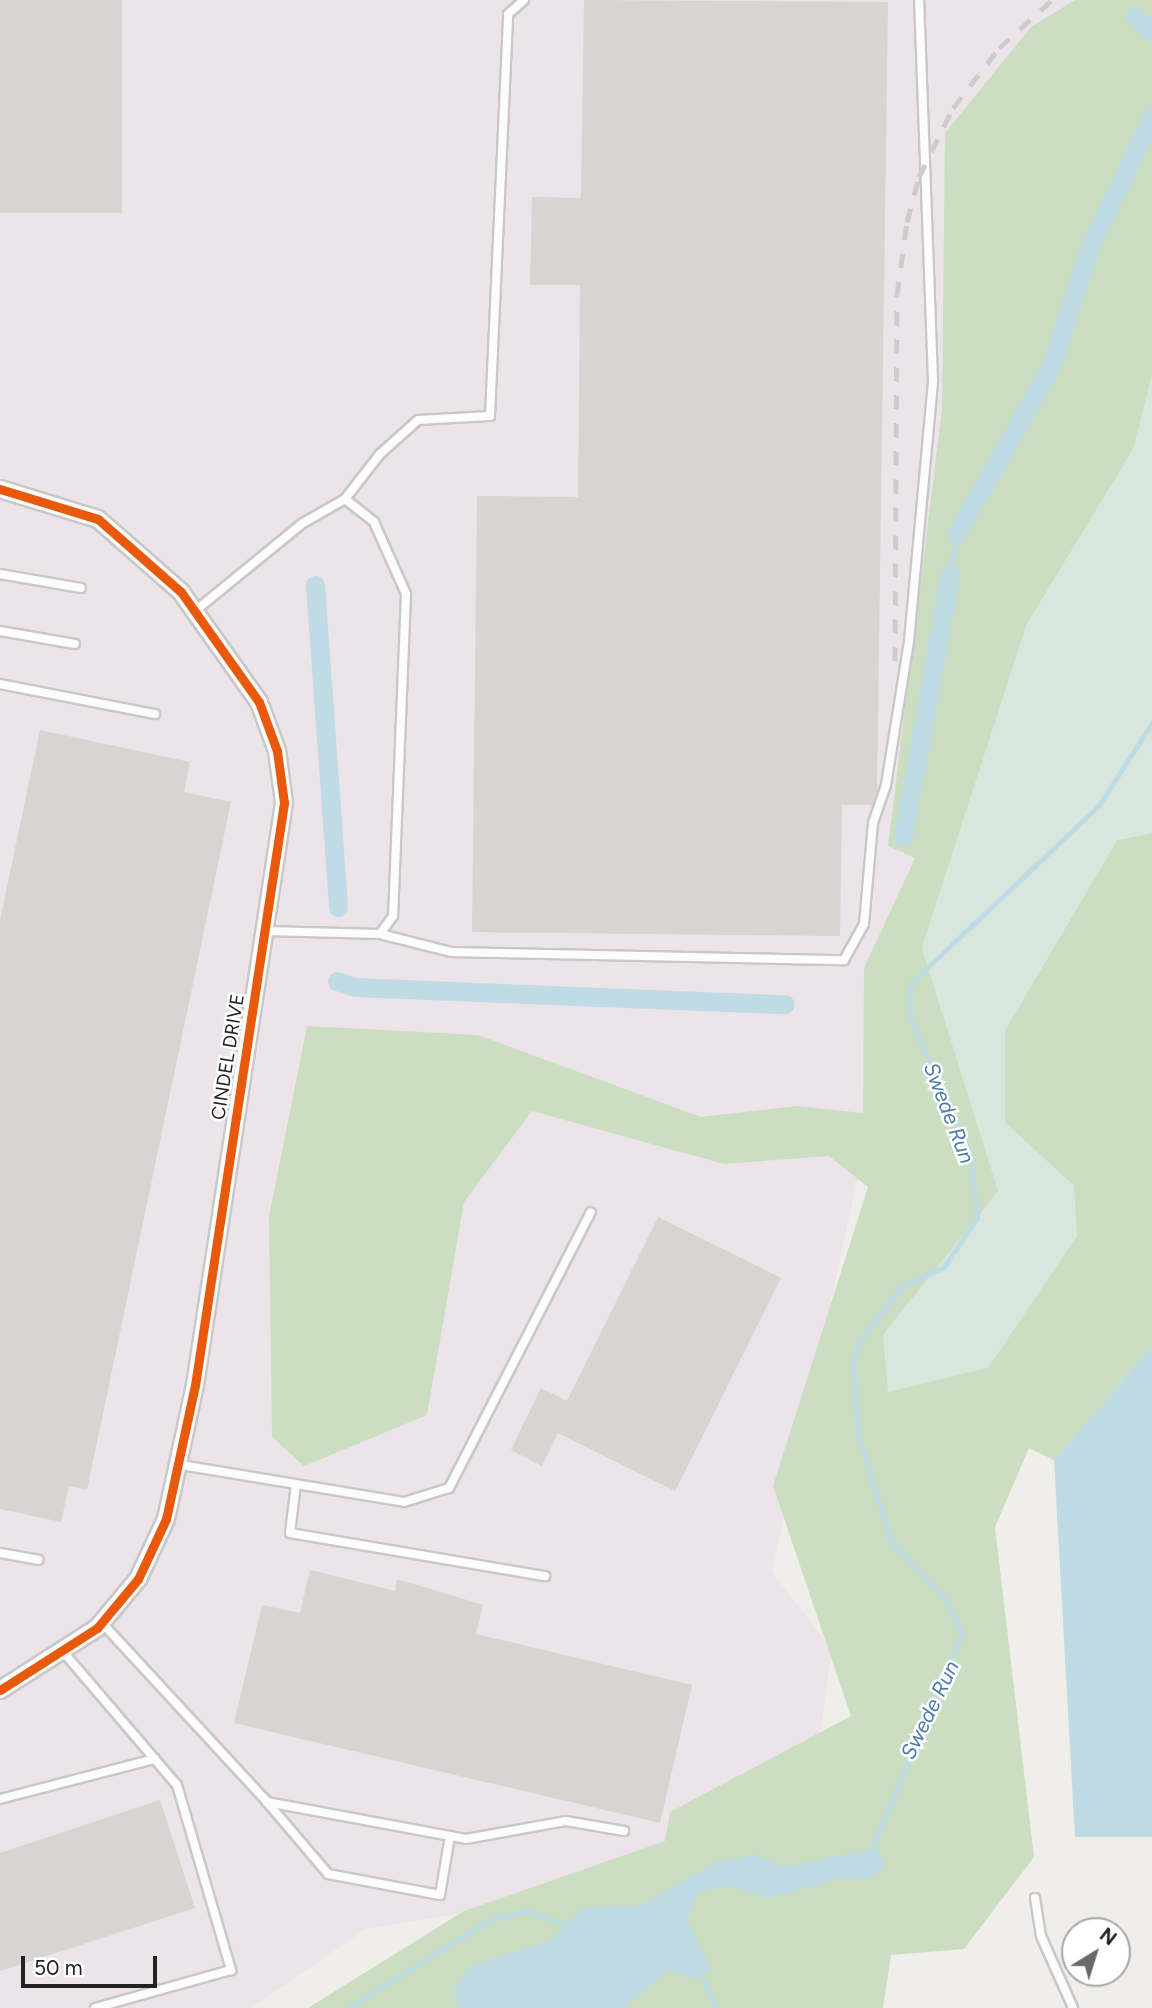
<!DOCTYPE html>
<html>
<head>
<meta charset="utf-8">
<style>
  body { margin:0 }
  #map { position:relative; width:1152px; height:2008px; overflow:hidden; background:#f0eeeb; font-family:Figtree,sans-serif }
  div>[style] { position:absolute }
  .industrial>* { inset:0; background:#ede4e9 }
  .forest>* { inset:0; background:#cbdec1 }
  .wetland>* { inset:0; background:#d9e6de }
  .water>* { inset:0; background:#bfdbe3 }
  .stream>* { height:5px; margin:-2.5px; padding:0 2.5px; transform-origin:2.5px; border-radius:2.5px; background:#bfdbe3 }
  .canal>* { height:19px; margin:-9.5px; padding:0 9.5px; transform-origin:9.5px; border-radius:9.5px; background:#bfdbe3 }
  .building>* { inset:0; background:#d7d4d2; transform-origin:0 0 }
  .roads { filter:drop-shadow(2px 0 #c9c8c7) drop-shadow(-2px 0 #c9c8c7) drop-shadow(0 2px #c9c8c7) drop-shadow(0 -2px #c9c8c7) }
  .lane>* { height:8px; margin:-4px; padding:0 4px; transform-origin:4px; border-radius:4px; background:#fdfcfc }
  .street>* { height:16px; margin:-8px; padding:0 8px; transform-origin:8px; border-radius:8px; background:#fdfcfc }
  .rail>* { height:5px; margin-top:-2.5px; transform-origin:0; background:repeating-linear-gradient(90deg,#ccc 0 14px,transparent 0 28px) }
  .cycleway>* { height:9px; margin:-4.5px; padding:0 4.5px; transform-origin:4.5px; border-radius:4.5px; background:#e8590c }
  span { translate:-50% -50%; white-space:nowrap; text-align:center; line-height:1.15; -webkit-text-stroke:5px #fff; paint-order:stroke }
  .street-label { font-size:19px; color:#222 }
  .water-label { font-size:21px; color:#4a7aab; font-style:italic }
  .north { position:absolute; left:1061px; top:1917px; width:70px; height:70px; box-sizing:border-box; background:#fff; border:2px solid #a7a7a7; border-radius:50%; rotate:38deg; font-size:19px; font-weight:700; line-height:28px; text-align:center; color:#222 }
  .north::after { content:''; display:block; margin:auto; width:24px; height:32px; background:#6a6968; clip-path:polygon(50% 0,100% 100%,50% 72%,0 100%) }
  .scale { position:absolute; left:21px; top:1956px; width:136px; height:32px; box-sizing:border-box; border:4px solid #222; border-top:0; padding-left:9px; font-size:21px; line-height:24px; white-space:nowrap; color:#222; -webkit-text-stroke:5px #fff; paint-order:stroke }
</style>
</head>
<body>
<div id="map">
  <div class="industrial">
    <div style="clip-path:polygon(0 0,1152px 0,958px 716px,772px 1572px,832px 1649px,817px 1759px,679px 1877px,366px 1929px,251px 2008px,0 2008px)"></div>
  </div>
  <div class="forest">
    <div style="clip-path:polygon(1075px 0,1152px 0,1152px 376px,1133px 450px,1027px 624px,922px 948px,999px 1191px,883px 1335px,1074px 1186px,1005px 1123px,1005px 1030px,1117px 840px,1152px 833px,1152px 1346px,1054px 1460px,1029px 1448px,995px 1527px,1034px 1857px,964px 1949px,891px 1955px,883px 2008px,308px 2008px,464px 1911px,665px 1841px,670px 1812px,851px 1716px,773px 1486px,868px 1187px,829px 1156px,724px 1164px,532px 1111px,464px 1202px,427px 1415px,304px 1466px,272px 1437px,269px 1216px,307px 1026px,478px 1035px,701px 1117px,796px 1106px,863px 1113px,864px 968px,915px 858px,888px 846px,942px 409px,945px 133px,1031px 27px)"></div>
  </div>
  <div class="wetland">
    <div style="clip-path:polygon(1152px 376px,1152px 833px,1117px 840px,1005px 1030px,1005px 1123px,1074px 1186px,1077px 1236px,988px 1368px,888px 1392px,883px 1335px,998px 1191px,922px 948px,1027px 624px,1133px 450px)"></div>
  </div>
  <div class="water">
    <div style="clip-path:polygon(1152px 1346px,1152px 1837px,1075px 1837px,1054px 1460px)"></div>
    <div style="clip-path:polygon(878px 1848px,884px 1866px,870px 1879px,835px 1880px,768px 1898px,727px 1886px,698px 1892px,687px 1919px,712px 1971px,693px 1978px,669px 1970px,624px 2008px,461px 2008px,457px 2002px,454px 1989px,471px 1966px,551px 1940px,583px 1907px,640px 1906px,715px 1863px,755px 1854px,782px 1867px)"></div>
  </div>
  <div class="stream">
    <div style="left:950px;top:574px;width:42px;rotate:-80.3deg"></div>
    <div style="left:869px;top:1855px;width:240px;rotate:-67.2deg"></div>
    <div style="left:962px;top:1634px;width:35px;rotate:-114deg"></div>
    <div style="left:948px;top:1602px;width:83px;rotate:-133.5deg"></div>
    <div style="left:891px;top:1542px;width:112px;rotate:-107.1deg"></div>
    <div style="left:858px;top:1435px;width:72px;rotate:-94deg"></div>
    <div style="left:853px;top:1363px;width:21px;rotate:-76deg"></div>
    <div style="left:858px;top:1343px;width:71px;rotate:-52.5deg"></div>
    <div style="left:901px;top:1287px;width:47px;rotate:-24.9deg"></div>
    <div style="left:944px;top:1267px;width:59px;rotate:-56deg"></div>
    <div style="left:977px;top:1218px;width:64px;rotate:-96.2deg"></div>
    <div style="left:970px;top:1154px;width:150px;rotate:-113.7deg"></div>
    <div style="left:910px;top:1017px;width:33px;rotate:-90deg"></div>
    <div style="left:910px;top:984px;width:260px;rotate:-43.4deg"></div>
    <div style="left:1099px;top:805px;width:98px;rotate:-57.1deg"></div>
    <div style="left:700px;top:1973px;width:38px;rotate:65deg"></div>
    <div style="left:348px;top:2008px;width:166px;rotate:-32deg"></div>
    <div style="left:489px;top:1920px;width:39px;rotate:-13deg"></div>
    <div style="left:527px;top:1911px;width:42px;rotate:19.3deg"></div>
  </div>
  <div class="canal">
    <div style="left:1135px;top:17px;width:23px;rotate:41deg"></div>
    <div style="left:957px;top:533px;width:192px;rotate:-60.6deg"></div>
    <div style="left:1051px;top:366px;width:126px;rotate:-72deg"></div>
    <div style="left:1090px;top:246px;width:143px;rotate:-64.3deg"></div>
    <div style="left:315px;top:585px;width:323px;rotate:85.9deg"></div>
    <div style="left:903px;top:836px;width:266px;rotate:-79.8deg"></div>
    <div style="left:337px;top:981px;width:18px;rotate:19deg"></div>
    <div style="left:354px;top:987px;width:431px;rotate:2.3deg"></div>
  </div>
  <div class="building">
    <div style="left:0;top:0;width:122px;height:213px"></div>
    <div style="clip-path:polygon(584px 0,888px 2px,877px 791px,872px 805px,842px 805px,840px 936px,472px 932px,477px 496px,578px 497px,580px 285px,530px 285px,532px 197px,581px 198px)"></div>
    <div style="clip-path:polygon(40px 730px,190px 762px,184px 792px,231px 802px,87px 1490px,69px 1486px,61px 1522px,0 1509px,0 920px)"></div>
    <div style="clip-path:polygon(658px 1217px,781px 1278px,675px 1491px,558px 1433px,542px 1466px,511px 1450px,541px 1388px,567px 1401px)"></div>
    <div style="clip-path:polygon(310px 1570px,395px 1591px,397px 1580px,411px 1583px,483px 1605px,476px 1634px,692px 1685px,660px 1823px,234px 1723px,262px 1605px,300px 1613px)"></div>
    <div style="clip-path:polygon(160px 1800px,195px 1908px,0 1971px,0 1853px)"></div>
  </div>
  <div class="roads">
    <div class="lane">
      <div style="left:345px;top:499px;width:37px;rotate:38deg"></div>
      <div style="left:374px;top:522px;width:79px;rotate:66deg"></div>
      <div style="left:406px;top:594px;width:322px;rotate:92.3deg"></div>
      <div style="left:393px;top:916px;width:22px;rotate:126deg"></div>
      <div style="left:0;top:574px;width:82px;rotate:9.8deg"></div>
      <div style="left:195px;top:611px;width:139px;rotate:-39.2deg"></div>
      <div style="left:303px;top:523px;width:48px;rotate:-29.7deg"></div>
      <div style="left:345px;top:499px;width:57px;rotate:-52.1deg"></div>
      <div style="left:380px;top:454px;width:51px;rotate:-41.8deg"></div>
      <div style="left:418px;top:420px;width:72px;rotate:-3.2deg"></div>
      <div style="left:490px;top:416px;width:402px;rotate:-87.4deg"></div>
      <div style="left:508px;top:14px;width:21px;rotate:-41deg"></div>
      <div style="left:0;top:631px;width:76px;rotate:9.8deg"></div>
      <div style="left:0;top:684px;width:158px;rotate:11deg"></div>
      <div style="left:266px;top:931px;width:114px;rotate:1.5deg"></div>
      <div style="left:380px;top:934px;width:73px;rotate:14.2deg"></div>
      <div style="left:451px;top:952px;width:393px;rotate:1.2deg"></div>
      <div style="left:844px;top:960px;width:41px;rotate:-60.9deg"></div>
      <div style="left:864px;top:924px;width:101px;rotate:-84.9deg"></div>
      <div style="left:873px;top:823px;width:40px;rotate:-71.1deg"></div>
      <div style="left:886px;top:785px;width:146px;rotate:-80.9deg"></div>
      <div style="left:909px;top:641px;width:262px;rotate:-84.7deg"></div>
      <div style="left:933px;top:380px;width:380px;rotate:-92.1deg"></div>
      <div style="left:181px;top:1465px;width:226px;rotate:9.4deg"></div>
      <div style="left:404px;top:1502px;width:47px;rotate:-17.3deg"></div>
      <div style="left:449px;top:1488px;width:310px;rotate:-62.8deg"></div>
      <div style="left:296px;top:1484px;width:49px;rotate:97deg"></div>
      <div style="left:290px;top:1533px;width:259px;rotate:9.6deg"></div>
      <div style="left:0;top:1553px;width:39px;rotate:10deg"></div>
      <div style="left:102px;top:1623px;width:243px;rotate:47.3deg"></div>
      <div style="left:267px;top:1802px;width:202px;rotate:10.5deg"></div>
      <div style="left:466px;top:1839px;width:102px;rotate:-10.2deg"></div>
      <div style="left:566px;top:1821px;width:59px;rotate:9.8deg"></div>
      <div style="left:65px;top:1654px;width:172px;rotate:49.5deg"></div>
      <div style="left:177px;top:1785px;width:193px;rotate:73.7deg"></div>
      <div style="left:231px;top:1970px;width:141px;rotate:164.4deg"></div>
      <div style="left:0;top:1799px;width:160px;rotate:-14.5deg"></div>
      <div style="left:267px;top:1802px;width:94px;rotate:49.7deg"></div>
      <div style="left:328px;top:1874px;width:114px;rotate:10.6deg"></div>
      <div style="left:440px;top:1895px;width:60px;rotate:-80.4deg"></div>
      <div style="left:1035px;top:1898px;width:38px;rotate:81deg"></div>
      <div style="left:1041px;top:1936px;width:79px;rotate:66deg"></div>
    </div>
    <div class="street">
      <div style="left:0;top:489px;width:102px;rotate:17deg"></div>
      <div style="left:98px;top:519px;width:111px;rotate:41.3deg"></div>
      <div style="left:181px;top:592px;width:135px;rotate:54.7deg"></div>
      <div style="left:259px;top:702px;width:52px;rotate:69.8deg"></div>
      <div style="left:277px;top:751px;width:52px;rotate:82.3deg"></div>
      <div style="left:284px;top:803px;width:589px;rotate:98.69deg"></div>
      <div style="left:195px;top:1385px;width:137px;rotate:102.2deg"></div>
      <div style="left:166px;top:1519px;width:66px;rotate:115deg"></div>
      <div style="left:138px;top:1579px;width:64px;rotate:129.9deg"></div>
      <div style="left:97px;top:1628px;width:115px;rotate:147.4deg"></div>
    </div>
  </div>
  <div class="rail">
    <div style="left:895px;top:661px;width:366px;rotate:-89.7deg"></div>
    <div style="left:897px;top:295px;width:74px;rotate:-82.2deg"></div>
    <div style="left:907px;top:222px;width:47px;rotate:-75.1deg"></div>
    <div style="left:919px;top:177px;width:77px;rotate:-63.8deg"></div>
    <div style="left:953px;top:108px;width:76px;rotate:-52.5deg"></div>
    <div style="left:999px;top:48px;width:72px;rotate:-42.2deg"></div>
  </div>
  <div class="cycleway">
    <div style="left:0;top:489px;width:102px;rotate:17deg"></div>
    <div style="left:98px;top:519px;width:111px;rotate:41.3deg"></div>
    <div style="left:181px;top:592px;width:135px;rotate:54.7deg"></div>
    <div style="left:259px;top:702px;width:52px;rotate:69.8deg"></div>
    <div style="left:277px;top:751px;width:52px;rotate:82.3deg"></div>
    <div style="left:284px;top:803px;width:589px;rotate:98.69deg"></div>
    <div style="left:195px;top:1385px;width:137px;rotate:102.2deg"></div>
    <div style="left:166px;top:1519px;width:66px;rotate:115deg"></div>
    <div style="left:138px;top:1579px;width:64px;rotate:129.9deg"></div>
    <div style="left:97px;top:1628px;width:115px;rotate:147.4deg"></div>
  </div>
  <div class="street-label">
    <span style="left:228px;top:1057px;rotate:-81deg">CINDEL DRIVE</span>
  </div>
  <div class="water-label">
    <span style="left:949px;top:1113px;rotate:69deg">Swede Run</span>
    <span style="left:930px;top:1710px;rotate:-64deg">Swede Run</span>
  </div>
  <div class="north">N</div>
  <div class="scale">50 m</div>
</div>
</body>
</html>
